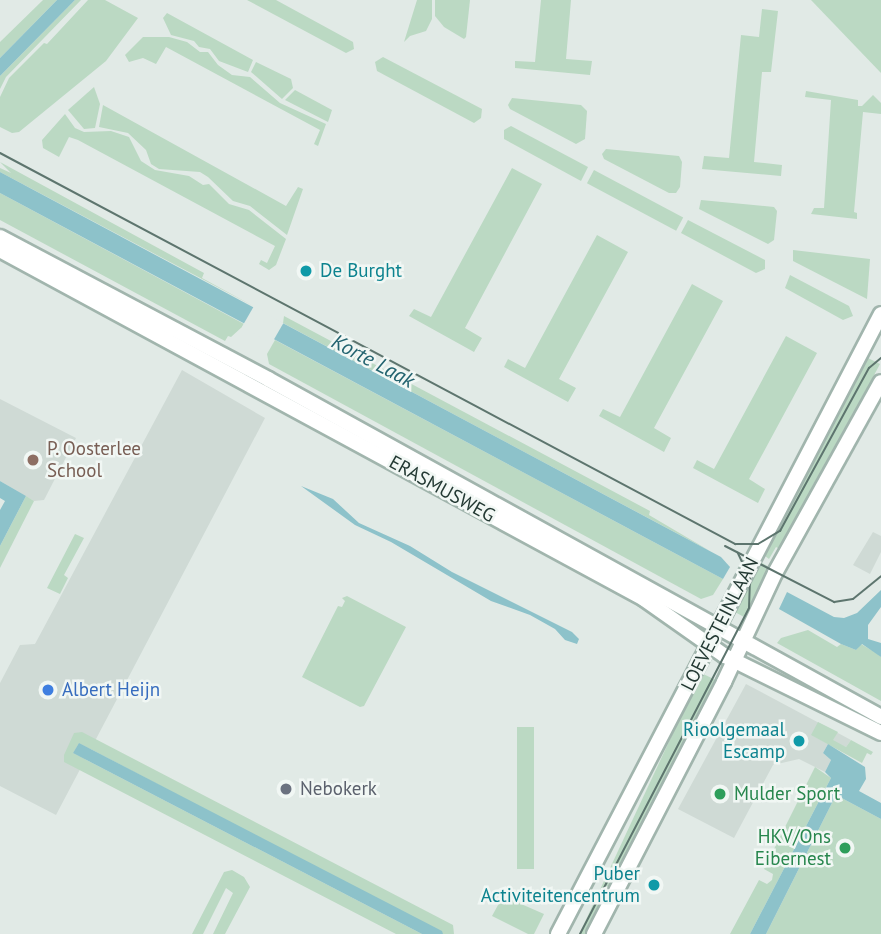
<!DOCTYPE html>
<html>
<head>
<meta charset="utf-8">
<style>
  body { margin:0 }
  #map { position:relative; width:881px; height:934px; overflow:hidden; background:#e1eae6; font-family:"PT Sans",sans-serif }
  div>[style] { position:absolute }
  .built>* { inset:0; background:#cfdad5 }
  .green>* { inset:0; background:#bbd9c3; transform-origin:0 0 }
  .water>* { inset:0; background:#8dc2ca }
  .pier>* { inset:0; background:#e1eae6; transform-origin:0 0 }
  .roads { filter:drop-shadow(2px 0 #a1b5ad) drop-shadow(-2px 0 #a1b5ad) drop-shadow(0 2px #a1b5ad) drop-shadow(0 -2px #a1b5ad) }
  .secondary>* { height:14px; margin:-7px; padding:0 7px; transform-origin:7px; border-radius:7px; background:#fff }
  .tram>* { height:2px; margin:-1px; padding:0 1px; transform-origin:1px; border-radius:1px; background:#5d756e }
  .dots>* { width:19px; height:19px; translate:-50% -50%; box-sizing:border-box; border:4px solid #f1f7f4; border-radius:50% }
  span { translate:-50% -50%; white-space:nowrap; text-align:center; line-height:1.15; -webkit-text-stroke:5px #f1f7f4; paint-order:stroke }
  .culture-label { font-size:19px; color:#0d838f }
  .left { translate:0 -50%; text-align:left }
  .right { translate:-100% -50%; text-align:right }
  .education-label { font-size:19px; color:#785e54 }
  .street-label { font-size:19px; color:#233933 }
  .shop-label { font-size:19px; color:#366cbe }
  .worship-label { font-size:19px; color:#5b616d }
  .leisure-label { font-size:19px; color:#27864d }
  .water-label { font-size:21px; color:#22636f; font-style:italic }
</style>
</head>
<body>
<div id="map">
  <div class="built">
    <div style="clip-path:polygon(182px 370px,265px 418px,56px 815px,0 786px,0 683px,20px 645px,35px 644px)"></div>
    <div style="clip-path:polygon(0 399px,76px 438px,44px 500px,34px 501px,0 481px)"></div>
    <div style="clip-path:polygon(873px 532px,881px 536px,881px 552px,870px 574px,853px 565px)"></div>
    <div style="clip-path:polygon(746px 684px,851px 740px,846px 747px,812px 735px,828px 744px,823px 753px,831px 760px,825px 772px,799px 759px,773px 765px,734px 838px,678px 809px)"></div>
  </div>
  <div class="green">
    <div style="clip-path:polygon(43px 0,57px 0,0 58px,0 42px)"></div>
    <div style="clip-path:polygon(75px 0,81px 0,6px 77px,0 89px,0 76px)"></div>
    <div style="clip-path:polygon(88px 0,105px 0,138px 18px,106px 61px,19px 132px,12px 133px,0 127px,0 97px,9px 78px,44px 43px,47px 44px)"></div>
    <div style="clip-path:polygon(247px 0,276px 0,353px 42px,354px 49px,346px 53px)"></div>
    <div style="clip-path:polygon(417px 0,432px 0,432px 19px,426px 31px,410px 36px,404px 42px)"></div>
    <div style="clip-path:polygon(435px 0,470px 0,466px 37px,464px 39px,444px 27px,435px 16px)"></div>
    <div style="clip-path:polygon(541px 0,571px 0,566px 59px,592px 61px,590px 75px,515px 68px,515px 61px,535px 62px)"></div>
    <div style="clip-path:polygon(811px 0,881px 0,881px 73px)"></div>
    <div style="clip-path:polygon(762px 9px,778px 11px,771px 72px,762px 72px,754px 162px,782px 165px,781px 176px,702px 169px,704px 156px,729px 158px,741px 35px,759px 37px)"></div>
    <div style="clip-path:polygon(167px 13px,253px 60px,248px 72px,219px 61px,210px 49px,199px 47px,194px 41px,171px 35px,163px 18px)"></div>
    <div style="clip-path:polygon(143px 37px,169px 37px,187px 42px,200px 52px,208px 52px,218px 65px,232px 75px,250px 77px,280px 103px,326px 124px,318px 146px,314px 144px,320px 130px,166px 47px,156px 64px,143px 58px,129px 62px,125px 55px)"></div>
    <div style="clip-path:polygon(383px 57px,482px 109px,481px 118px,474px 123px,377px 71px,375px 62px)"></div>
    <div style="clip-path:polygon(256px 62px,291px 79px,293px 88px,282px 99px,251px 72px)"></div>
    <div style="clip-path:polygon(94px 87px,100px 104px,95px 128px,84px 129px,68px 110px)"></div>
    <div style="clip-path:polygon(295px 90px,332px 110px,328px 122px,285px 100px)"></div>
    <div style="clip-path:polygon(806px 91px,858px 100px,858px 106px,862px 106px,873px 95px,881px 103px,881px 114px,863px 112px,854px 212px,857px 213px,857px 219px,811px 214px,814px 208px,824px 208px,831px 100px,805px 97px)"></div>
    <div style="clip-path:polygon(512px 98px,581px 105px,587px 111px,585px 139px,576px 144px,510px 109px,508px 105px)"></div>
    <div style="clip-path:polygon(103px 105px,286px 206px,298px 187px,303px 189px,287px 235px,250px 206px,233px 201px,208px 177px,200px 172px,159px 169px,151px 164px,146px 150px,128px 133px,99px 127px)"></div>
    <div style="clip-path:polygon(65px 114px,75px 128px,84px 132px,111px 131px,129px 137px,141px 161px,155px 170px,189px 176px,203px 185px,209px 184px,229px 204px,249px 210px,286px 239px,276px 265px,269px 270px,259px 264px,261px 260px,267px 263px,275px 246px,78px 140px,69px 137px,59px 157px,43px 148px,42px 140px)"></div>
    <div style="clip-path:polygon(511px 126px,588px 167px,581px 181px,504px 139px,504px 130px)"></div>
    <div style="clip-path:polygon(606px 149px,679px 156px,682px 162px,680px 187px,676px 193px,669px 193px,604px 159px,602px 154px)"></div>
    <div style="clip-path:polygon(0 162px,204px 273px,202px 278px,255px 307px,0 172px,0 168px,11px 173px)"></div>
    <div style="clip-path:polygon(512px 168px,542px 184px,465px 328px,482px 338px,474px 352px,409px 316px,414px 309px,431px 317px)"></div>
    <div style="left:594px;top:170px;width:101px;height:15px;rotate:28deg"></div>
    <div style="clip-path:polygon(0 193px,244px 324px,242px 327px,231px 337px,228px 336px,225px 341px,0 220px)"></div>
    <div style="clip-path:polygon(701px 200px,774px 207px,777px 211px,774px 240px,768px 244px,699px 209px)"></div>
    <div style="clip-path:polygon(688px 220px,765px 260px,765px 269px,756px 273px,681px 233px)"></div>
    <div style="clip-path:polygon(597px 235px,628px 252px,559px 379px,576px 388px,568px 402px,504px 367px,508px 359px,525px 368px)"></div>
    <div style="clip-path:polygon(793px 250px,870px 259px,867px 299px,793px 261px)"></div>
    <div style="clip-path:polygon(790px 275px,849px 306px,853px 316px,843px 320px,785px 288px)"></div>
    <div style="clip-path:polygon(692px 284px,723px 301px,654px 428px,671px 438px,664px 452px,599px 416px,603px 409px,620px 417px)"></div>
    <div style="clip-path:polygon(284px 316px,650px 511px,649px 515px,710px 551px,283px 323px)"></div>
    <div style="clip-path:polygon(786px 336px,817px 353px,749px 479px,765px 489px,758px 503px,693px 468px,697px 460px,714px 469px)"></div>
    <div style="clip-path:polygon(275px 340px,723px 579px,713px 595px,701px 599px,269px 364px,267px 354px)"></div>
    <div style="clip-path:polygon(868px 358px,880px 364px,781px 550px,776px 547px,769px 559px,765px 556px)"></div>
    <div style="clip-path:polygon(26px 496px,34px 501px,0 568px,0 546px)"></div>
    <div style="clip-path:polygon(75px 534px,84px 538px,64px 575px,68px 578px,60px 594px,47px 588px)"></div>
    <div style="left:762px;top:563px;width:10px;height:56px;rotate:29deg"></div>
    <div style="clip-path:polygon(347px 596px,406px 627px,364px 706px,360px 707px,302px 677px,338px 606px,342px 607px,345px 601px,342px 598px)"></div>
    <div style="clip-path:polygon(808px 630px,837px 647px,841px 644px,856px 650px,861px 644px,878px 654px,881px 657px,881px 701px,777px 643px,781px 638px)"></div>
    <div style="left:701px;top:673px;width:17px;height:294px;rotate:25deg"></div>
    <div style="clip-path:polygon(818px 722px,838px 732px,833px 740px,846px 747px,851px 740px,873px 752px,871px 755px,867px 753px,862px 763px,811px 735px)"></div>
    <div style="left:517px;top:727px;width:17px;height:142px"></div>
    <div style="clip-path:polygon(82px 732px,453px 925px,454px 934px,443px 934px,79px 743px,73px 753px,422px 934px,396px 934px,64px 762px,64px 755px,74px 733px)"></div>
    <div style="clip-path:polygon(815px 767px,831px 778px,750px 934px,730px 934px,759px 880px,767px 884px,772px 880px,773px 874px,764px 869px)"></div>
    <div style="clip-path:polygon(836px 795px,881px 819px,881px 934px,766px 934px)"></div>
    <div style="clip-path:polygon(232px 870px,244px 877px,250px 887px,225px 934px,213px 934px,233px 893px,226px 888px,203px 934px,192px 934px,224px 872px)"></div>
    <div style="clip-path:polygon(503px 896px,544px 914px,534px 934px,528px 934px,492px 916px)"></div>
  </div>
  <div class="water">
    <div style="clip-path:polygon(57px 0,75px 0,0 76px,0 58px)"></div>
    <div style="clip-path:polygon(0 172px,721px 557px,730px 567px,723px 579px,0 193px)"></div>
    <div style="clip-path:polygon(0 481px,26px 496px,0 546px,0 510px,5px 501px,0 498px)"></div>
    <div style="clip-path:polygon(301px 486px,333px 499px,359px 523px,410px 546px,452px 572px,572px 632px,579px 639px,577px 644px,565px 640px,555px 629px,530px 615px,491px 601px,391px 542px,355px 525px)"></div>
    <div style="clip-path:polygon(881px 590px,881px 607px,868px 625px,868px 639px,881px 643px,881px 657px,862px 644px,856px 650px,841px 644px,779px 609px,787px 592px,834px 617px,844px 618px,857px 613px)"></div>
    <div style="clip-path:polygon(79px 743px,442px 931px,443px 934px,422px 934px,73px 753px)"></div>
    <div style="clip-path:polygon(828px 744px,865px 767px,866px 779px,859px 791px,881px 803px,881px 819px,836px 795px,766px 934px,750px 934px,831px 778px,825px 772px,831px 760px,823px 753px)"></div>
  </div>
  <div class="pier">
    <div style="left:254px;top:306px;width:34px;height:24px;rotate:30deg"></div>
  </div>
  <div class="roads">
    <div class="secondary">
      <div style="left:0;top:237px;width:303px;rotate:27.9deg"></div>
      <div style="left:268px;top:379px;width:700px;rotate:28.87deg"></div>
      <div style="left:0;top:250px;width:732px;rotate:28.45deg"></div>
      <div style="left:644px;top:599px;width:99px;rotate:35.1deg"></div>
      <div style="left:725px;top:656px;width:174px;rotate:26.3deg"></div>
      <div style="left:558px;top:934px;width:699px;rotate:-62.48deg"></div>
      <div style="left:594px;top:934px;width:284px;rotate:-62.7deg"></div>
      <div style="left:724px;top:682px;width:120px;rotate:-64.9deg"></div>
      <div style="left:775px;top:573px;width:218px;rotate:-61deg"></div>
    </div>
  </div>
  <div class="tram">
    <div style="left:0;top:153px;width:833px;rotate:28.01deg"></div>
    <div style="left:735px;top:544px;width:23px"></div>
    <div style="left:758px;top:544px;width:26px;rotate:-31deg"></div>
    <div style="left:780px;top:531px;width:186px;rotate:-61.4deg"></div>
    <div style="left:869px;top:368px;width:16px;rotate:-40deg"></div>
    <div style="left:725px;top:546px;width:123px;rotate:27.2deg"></div>
    <div style="left:834px;top:602px;width:19px;rotate:-9deg"></div>
    <div style="left:853px;top:599px;width:36px;rotate:-39deg"></div>
    <div style="left:580px;top:934px;width:367px;rotate:-62.6deg"></div>
    <div style="left:749px;top:608px;width:29px;rotate:-88deg"></div>
    <div style="left:750px;top:579px;width:29px;rotate:-115deg"></div>
  </div>
  <div class="dots">
    <div style="left:306px;top:271px;background:#0f9aa8"></div>
    <div style="left:33px;top:460px;background:#8d6e63"></div>
    <div style="left:48px;top:690px;background:#3f7fe0"></div>
    <div style="left:799px;top:741px;background:#0f9aa8"></div>
    <div style="left:286px;top:789px;background:#6b7280"></div>
    <div style="left:720px;top:794px;background:#2e9e5b"></div>
    <div style="left:845px;top:848px;background:#2e9e5b"></div>
    <div style="left:654px;top:885px;background:#0f9aa8"></div>
  </div>
  <div class="culture-label">
    <span class="left" style="left:320px;top:271px">De Burght</span>
    <span class="right" style="left:785px;top:741px">Rioolgemaal<br>Escamp</span>
    <span class="right" style="left:640px;top:885px">Puber<br>Activiteitencentrum</span>
  </div>
  <div class="education-label">
    <span class="left" style="left:47px;top:460px">P. Oosterlee<br>School</span>
  </div>
  <div class="street-label">
    <span style="left:442px;top:489px;rotate:29deg">ERASMUSWEG</span>
    <span style="left:720px;top:624px;rotate:-63deg">LOEVESTEINLAAN</span>
  </div>
  <div class="shop-label">
    <span class="left" style="left:62px;top:690px">Albert Heijn</span>
  </div>
  <div class="worship-label">
    <span class="left" style="left:300px;top:789px">Nebokerk</span>
  </div>
  <div class="leisure-label">
    <span class="left" style="left:734px;top:794px">Mulder Sport</span>
    <span class="right" style="left:831px;top:848px">HKV/Ons<br>Eibernest</span>
  </div>
  <div class="water-label">
    <span style="left:373px;top:361px;rotate:28deg">Korte Laak</span>
  </div>
</div>
</body>
</html>
